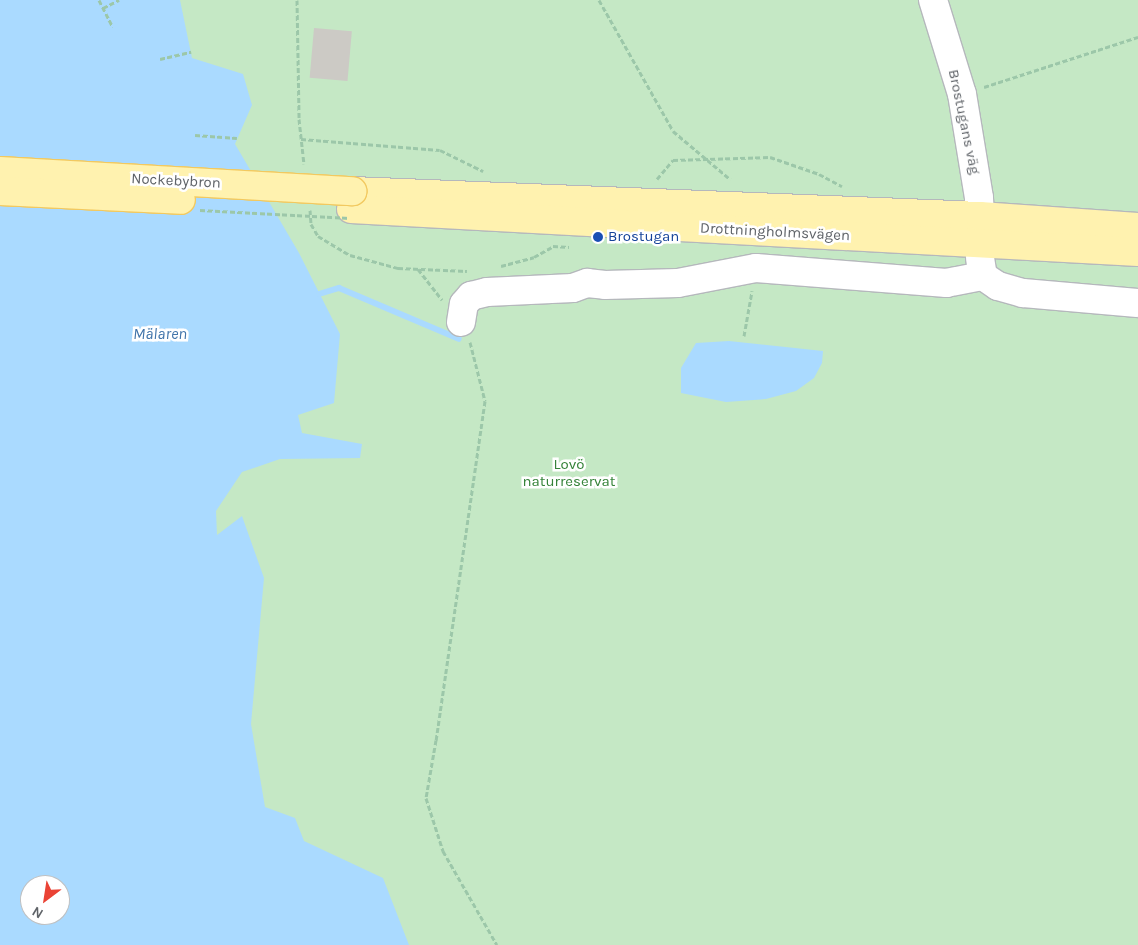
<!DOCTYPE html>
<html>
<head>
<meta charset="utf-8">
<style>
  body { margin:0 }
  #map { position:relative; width:1138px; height:945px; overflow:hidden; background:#f1efe8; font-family:Karla,sans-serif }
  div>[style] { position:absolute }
  .green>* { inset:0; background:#c5e8c5 }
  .water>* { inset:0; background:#aadaff }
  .stream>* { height:6px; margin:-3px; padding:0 3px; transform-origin:3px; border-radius:3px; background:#aadaff }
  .building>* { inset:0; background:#cccac5; transform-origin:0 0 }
  .path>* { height:3px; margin-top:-1.5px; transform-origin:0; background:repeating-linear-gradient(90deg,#9cc7a9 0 5px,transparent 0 7.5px) }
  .roads { filter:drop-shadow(1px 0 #b5b8bc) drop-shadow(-1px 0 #b5b8bc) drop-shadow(0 1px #b5b8bc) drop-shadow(0 -1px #b5b8bc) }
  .minor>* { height:28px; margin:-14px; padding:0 14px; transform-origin:14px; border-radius:14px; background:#fff }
  .major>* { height:28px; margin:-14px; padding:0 14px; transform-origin:14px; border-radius:14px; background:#fff2af }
  .path-bridge>* { height:3px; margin-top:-1.5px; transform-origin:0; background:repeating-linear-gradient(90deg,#9cc7a9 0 5px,transparent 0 7.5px) }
  .bridges { filter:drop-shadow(1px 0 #f2c960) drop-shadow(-1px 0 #f2c960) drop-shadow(0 1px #f2c960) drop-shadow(0 -1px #f2c960) }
  .major-bridge>* { height:28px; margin:-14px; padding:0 14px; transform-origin:14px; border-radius:14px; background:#fff2af }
  .dots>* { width:14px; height:14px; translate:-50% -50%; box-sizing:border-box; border:2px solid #fff; border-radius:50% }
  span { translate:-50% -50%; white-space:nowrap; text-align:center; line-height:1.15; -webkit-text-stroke:5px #fff; paint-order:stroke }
  .street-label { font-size:15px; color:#5f6368 }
  .transit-label { font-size:15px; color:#164399 }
  .left { translate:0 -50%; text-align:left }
  .park-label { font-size:15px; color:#348238 }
  .water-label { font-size:16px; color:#4174aa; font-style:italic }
  .north { position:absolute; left:20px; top:875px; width:50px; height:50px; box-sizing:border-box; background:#fff; border:1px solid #bfc1c3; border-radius:50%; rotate:211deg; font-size:14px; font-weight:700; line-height:20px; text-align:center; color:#5f6368 }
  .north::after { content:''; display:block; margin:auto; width:18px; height:22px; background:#ea4335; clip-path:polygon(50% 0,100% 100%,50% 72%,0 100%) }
</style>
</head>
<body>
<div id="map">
  <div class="green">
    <div style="clip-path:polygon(evenodd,0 0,1138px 0,1138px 945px,0 945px,0 0,30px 885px,60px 885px,60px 915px,30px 915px,30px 885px)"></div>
  </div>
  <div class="water">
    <div style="clip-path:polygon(evenodd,0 0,180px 0,192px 58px,243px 74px,252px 105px,235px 144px,299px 253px,340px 334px,334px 403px,298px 415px,302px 433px,362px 444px,360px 458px,280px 459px,242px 472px,216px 511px,217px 535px,242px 516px,264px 578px,251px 724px,265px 807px,295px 818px,304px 841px,383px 878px,409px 945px,0 945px,0 0,30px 885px,60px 885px,60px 915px,30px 915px,30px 885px)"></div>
    <div style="clip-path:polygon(729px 341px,823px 351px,822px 363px,814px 378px,796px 391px,766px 399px,726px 402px,681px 393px,681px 368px,696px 343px)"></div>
  </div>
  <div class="stream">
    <div style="left:319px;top:294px;width:21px;rotate:-17deg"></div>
    <div style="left:339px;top:288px;width:130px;rotate:23deg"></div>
  </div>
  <div class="building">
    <div style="left:314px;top:28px;width:38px;height:50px;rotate:5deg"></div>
  </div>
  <div class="path">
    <div style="left:99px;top:0;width:30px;rotate:63deg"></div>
    <div style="left:297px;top:0;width:119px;rotate:89deg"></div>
    <div style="left:299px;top:119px;width:45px;rotate:83.7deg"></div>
    <div style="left:599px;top:0;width:150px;rotate:60.5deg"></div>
    <div style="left:673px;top:131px;width:75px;rotate:40.1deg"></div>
    <div style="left:103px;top:8px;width:18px;rotate:-27deg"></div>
    <div style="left:160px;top:59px;width:32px;rotate:-13deg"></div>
    <div style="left:984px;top:87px;width:162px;rotate:-18deg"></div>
    <div style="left:195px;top:135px;width:42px;rotate:4.1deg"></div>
    <div style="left:301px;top:139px;width:139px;rotate:4.5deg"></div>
    <div style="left:440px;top:150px;width:48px;rotate:26deg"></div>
    <div style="left:657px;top:179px;width:25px;rotate:-50deg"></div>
    <div style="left:673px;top:160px;width:97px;rotate:-1.8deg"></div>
    <div style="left:770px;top:157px;width:52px;rotate:19.1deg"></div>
    <div style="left:819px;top:174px;width:26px;rotate:28deg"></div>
    <div style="left:310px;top:210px;width:14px;rotate:86deg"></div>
    <div style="left:311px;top:224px;width:14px;rotate:60deg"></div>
    <div style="left:318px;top:236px;width:37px;rotate:31deg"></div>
    <div style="left:350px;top:255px;width:50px;rotate:15.2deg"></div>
    <div style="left:398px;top:268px;width:69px;rotate:2.5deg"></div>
    <div style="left:553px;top:246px;width:16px;rotate:4deg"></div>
    <div style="left:501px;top:266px;width:34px;rotate:-15deg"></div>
    <div style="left:534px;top:257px;width:23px;rotate:-29deg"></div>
    <div style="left:418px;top:269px;width:39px;rotate:52deg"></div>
    <div style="left:744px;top:336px;width:46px;rotate:-79.9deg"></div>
    <div style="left:470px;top:342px;width:61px;rotate:75.7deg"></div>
    <div style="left:485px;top:401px;width:343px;rotate:98.2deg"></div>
    <div style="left:436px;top:740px;width:59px;rotate:99.8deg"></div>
    <div style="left:426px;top:798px;width:56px;rotate:72.2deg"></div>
    <div style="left:443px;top:851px;width:108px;rotate:60.1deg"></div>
  </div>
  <div class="roads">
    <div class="minor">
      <div style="left:933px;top:0;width:98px;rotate:72.9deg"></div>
      <div style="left:962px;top:94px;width:105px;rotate:80.7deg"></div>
      <div style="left:979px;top:198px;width:18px;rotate:87deg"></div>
      <div style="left:980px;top:258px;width:18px;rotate:81deg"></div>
      <div style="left:983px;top:276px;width:18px;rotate:34deg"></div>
      <div style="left:998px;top:286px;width:26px;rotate:16deg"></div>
      <div style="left:1023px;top:293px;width:115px;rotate:5deg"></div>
      <div style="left:461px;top:322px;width:18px;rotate:-81deg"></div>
      <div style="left:464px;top:304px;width:11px;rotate:-49deg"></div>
      <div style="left:471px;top:296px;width:16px;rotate:-14deg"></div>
      <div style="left:487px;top:292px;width:86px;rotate:-2.7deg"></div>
      <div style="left:573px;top:288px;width:15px;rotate:-20deg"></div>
      <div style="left:587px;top:283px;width:18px;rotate:6deg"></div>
      <div style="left:605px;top:285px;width:73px;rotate:-1.6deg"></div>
      <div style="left:678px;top:283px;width:79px;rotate:-10.9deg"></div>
      <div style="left:756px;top:268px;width:191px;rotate:4.5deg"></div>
      <div style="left:946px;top:283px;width:38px;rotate:-11deg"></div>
    </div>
    <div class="major">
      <div style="left:352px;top:191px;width:628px;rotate:2.28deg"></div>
      <div style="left:980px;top:216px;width:158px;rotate:4deg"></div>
      <div style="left:351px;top:209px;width:788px;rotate:3.13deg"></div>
    </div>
  </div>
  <div class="path-bridge">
    <div style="left:200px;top:210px;width:150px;rotate:3.1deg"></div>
  </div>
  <div class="bridges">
    <div class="major-bridge">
      <div style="left:0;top:171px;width:353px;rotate:3.3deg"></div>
      <div style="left:0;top:191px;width:181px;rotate:2.8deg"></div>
    </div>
  </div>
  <div class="dots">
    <div style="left:598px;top:237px;background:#1a4fb4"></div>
  </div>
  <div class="street-label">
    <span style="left:964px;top:122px;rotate:78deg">Brostugans väg</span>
    <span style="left:176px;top:181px;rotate:3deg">Nockebybron</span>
    <span style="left:775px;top:232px;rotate:3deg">Drottningholmsvägen</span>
  </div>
  <div class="transit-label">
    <span class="left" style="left:608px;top:237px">Brostugan</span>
  </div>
  <div class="park-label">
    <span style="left:569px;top:473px">Lovö<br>naturreservat</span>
  </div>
  <div class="water-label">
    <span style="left:160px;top:334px">Mälaren</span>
  </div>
  <div class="north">N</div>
</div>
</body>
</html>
